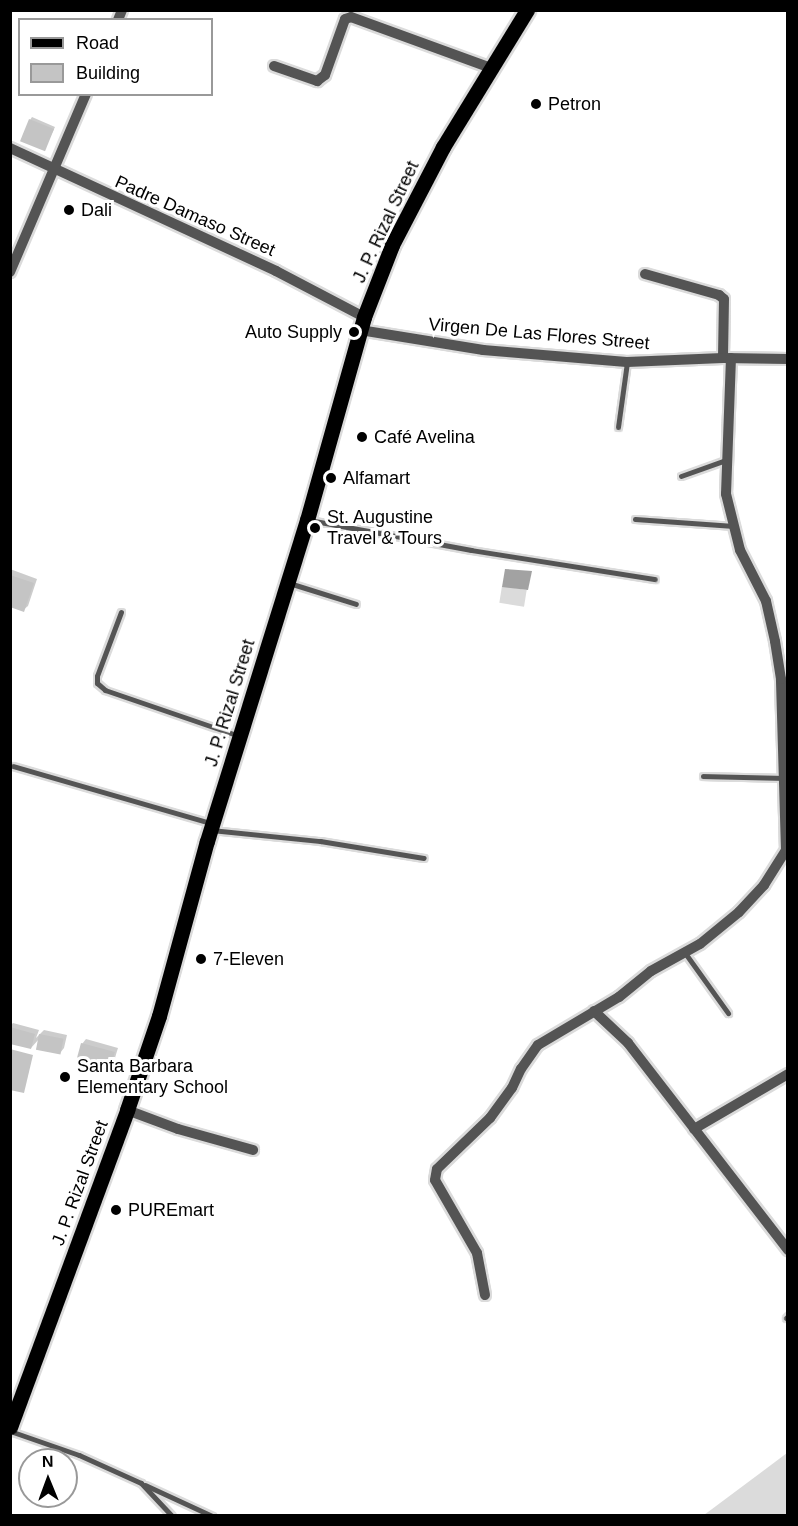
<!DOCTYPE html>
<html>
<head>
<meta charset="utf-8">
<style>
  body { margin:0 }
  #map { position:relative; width:798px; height:1526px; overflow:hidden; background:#fff; font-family:Helvetica,sans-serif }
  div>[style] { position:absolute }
  .green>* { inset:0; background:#dbdbdb; transform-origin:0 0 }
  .water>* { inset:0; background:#a2a2a2 }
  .shadow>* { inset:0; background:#0003 }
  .building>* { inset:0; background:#c4c4c4; transform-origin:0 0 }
  .roads { filter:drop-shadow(2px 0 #dbdbdb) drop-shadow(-2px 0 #dbdbdb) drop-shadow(0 2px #dbdbdb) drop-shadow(0 -2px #dbdbdb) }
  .service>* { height:5px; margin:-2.5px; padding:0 2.5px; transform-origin:2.5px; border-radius:2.5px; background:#545454 }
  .minor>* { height:10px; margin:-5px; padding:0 5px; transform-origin:5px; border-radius:5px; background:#545454 }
  .primary>* { height:15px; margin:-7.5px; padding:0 7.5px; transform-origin:7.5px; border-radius:7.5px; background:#000 }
  .dots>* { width:16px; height:16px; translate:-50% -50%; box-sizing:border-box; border:3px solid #fff; border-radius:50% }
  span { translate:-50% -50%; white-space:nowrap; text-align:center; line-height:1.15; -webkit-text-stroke:6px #fff; paint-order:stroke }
  .poi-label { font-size:18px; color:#000 }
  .left { translate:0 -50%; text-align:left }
  .right { translate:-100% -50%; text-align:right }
  .street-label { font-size:18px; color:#000 }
  .frame { position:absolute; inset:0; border:12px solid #000; pointer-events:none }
  .legend { position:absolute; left:18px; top:18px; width:195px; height:78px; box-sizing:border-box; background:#fff; border:2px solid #999; margin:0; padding:8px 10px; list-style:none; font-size:18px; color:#000 }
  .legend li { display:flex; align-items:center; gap:12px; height:30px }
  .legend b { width:30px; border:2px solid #999 }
  .north { position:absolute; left:18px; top:1448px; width:60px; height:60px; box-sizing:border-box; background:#fff; border:2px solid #999; border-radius:50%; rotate:359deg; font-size:16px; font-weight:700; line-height:24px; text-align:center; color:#000 }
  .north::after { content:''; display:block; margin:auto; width:21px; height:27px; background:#000; clip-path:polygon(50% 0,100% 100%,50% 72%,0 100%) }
</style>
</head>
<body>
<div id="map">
  <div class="green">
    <div style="left:502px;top:586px;width:25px;height:17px;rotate:9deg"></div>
    <div style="clip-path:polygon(787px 1453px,787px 1515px,704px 1515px)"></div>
  </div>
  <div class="water">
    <div style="clip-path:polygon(505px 569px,532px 571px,528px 590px,502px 587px)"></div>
  </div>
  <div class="shadow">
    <div style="clip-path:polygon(32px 117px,55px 127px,44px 150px,30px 120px)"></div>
    <div style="clip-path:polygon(10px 569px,37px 579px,28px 606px,23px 610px,10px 606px)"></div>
    <div style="clip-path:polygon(13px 1023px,39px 1030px,36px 1038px,44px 1030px,67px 1035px,64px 1048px,60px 1053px,39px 1039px,31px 1048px,10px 1042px,10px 1026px)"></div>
    <div style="clip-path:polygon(86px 1039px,118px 1048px,114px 1061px,110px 1065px,82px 1044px)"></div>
  </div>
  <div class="building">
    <div style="left:29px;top:119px;width:27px;height:24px;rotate:22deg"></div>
    <div style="clip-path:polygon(10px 575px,34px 583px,24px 612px,10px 607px)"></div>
    <div style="clip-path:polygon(10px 1027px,35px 1034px,31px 1049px,10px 1044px)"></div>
    <div style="left:39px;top:1034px;width:25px;height:16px;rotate:11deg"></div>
    <div style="left:81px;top:1043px;width:35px;height:15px;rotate:15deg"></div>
    <div style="clip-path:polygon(10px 1049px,33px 1055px,24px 1093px,10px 1090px)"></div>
  </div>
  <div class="roads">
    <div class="service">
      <div style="left:618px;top:427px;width:66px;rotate:-82.1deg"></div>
      <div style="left:681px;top:476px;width:48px;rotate:-19.6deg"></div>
      <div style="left:635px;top:519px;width:99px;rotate:4deg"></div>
      <div style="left:309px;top:520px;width:165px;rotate:10.5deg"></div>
      <div style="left:471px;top:550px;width:186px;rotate:9deg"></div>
      <div style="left:289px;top:583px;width:70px;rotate:17.4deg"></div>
      <div style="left:121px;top:612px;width:68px;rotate:110.6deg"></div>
      <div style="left:97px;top:676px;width:7px;rotate:90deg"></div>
      <div style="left:97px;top:683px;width:11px;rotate:41deg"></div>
      <div style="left:105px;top:690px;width:142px;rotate:18.9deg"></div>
      <div style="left:13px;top:766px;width:206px;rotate:16.1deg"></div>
      <div style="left:703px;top:776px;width:80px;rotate:1.4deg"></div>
      <div style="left:211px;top:830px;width:110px;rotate:5.8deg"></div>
      <div style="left:320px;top:841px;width:105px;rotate:9.3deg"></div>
      <div style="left:685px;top:953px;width:74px;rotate:54.4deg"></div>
      <div style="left:786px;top:1318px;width:3px;rotate:-45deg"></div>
      <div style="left:10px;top:1431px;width:73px;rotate:19.2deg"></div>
      <div style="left:79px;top:1455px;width:68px;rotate:24.3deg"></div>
      <div style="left:141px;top:1483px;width:45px;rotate:46.8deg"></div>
      <div style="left:145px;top:1485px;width:74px;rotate:24.8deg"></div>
    </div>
    <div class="minor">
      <div style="left:118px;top:20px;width:11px;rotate:-68deg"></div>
      <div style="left:274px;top:66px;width:46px;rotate:19.2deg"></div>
      <div style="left:317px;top:81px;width:10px;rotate:-37deg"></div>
      <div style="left:325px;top:75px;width:59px;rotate:-70.3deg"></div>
      <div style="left:345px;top:19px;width:6px;rotate:-18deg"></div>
      <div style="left:351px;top:17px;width:149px;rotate:20deg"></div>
      <div style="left:10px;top:148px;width:293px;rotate:24.8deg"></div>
      <div style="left:276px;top:271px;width:99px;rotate:27.6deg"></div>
      <div style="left:10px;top:272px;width:194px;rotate:-66.9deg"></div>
      <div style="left:645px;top:274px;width:77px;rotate:15.8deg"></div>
      <div style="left:719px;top:295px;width:6px;rotate:39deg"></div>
      <div style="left:724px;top:299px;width:59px;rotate:91deg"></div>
      <div style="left:360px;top:330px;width:125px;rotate:9.2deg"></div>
      <div style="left:483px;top:350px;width:144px;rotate:4.8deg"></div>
      <div style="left:627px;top:362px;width:96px;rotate:-2.4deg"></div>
      <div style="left:723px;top:358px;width:65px;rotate:0.9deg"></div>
      <div style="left:594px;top:1011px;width:47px;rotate:43.3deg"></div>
      <div style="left:628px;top:1043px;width:262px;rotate:52.3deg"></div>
      <div style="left:127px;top:1110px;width:54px;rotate:20.4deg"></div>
      <div style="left:178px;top:1129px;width:78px;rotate:15.6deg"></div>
      <div style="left:694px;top:1129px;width:109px;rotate:-30.3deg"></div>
      <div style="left:485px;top:1295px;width:43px;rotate:-100.8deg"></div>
      <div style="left:477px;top:1253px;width:84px;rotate:-119.9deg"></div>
      <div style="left:435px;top:1180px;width:11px;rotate:-80deg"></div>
      <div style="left:437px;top:1169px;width:74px;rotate:-43.9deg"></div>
      <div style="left:490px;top:1118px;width:37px;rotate:-54deg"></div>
      <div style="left:512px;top:1088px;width:21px;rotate:-65deg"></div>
      <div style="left:521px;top:1069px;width:29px;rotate:-55deg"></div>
      <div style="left:538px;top:1045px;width:94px;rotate:-30.7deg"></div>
      <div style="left:619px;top:997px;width:41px;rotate:-39.1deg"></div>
      <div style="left:651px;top:971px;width:56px;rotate:-28.9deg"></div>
      <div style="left:700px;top:944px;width:50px;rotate:-39.4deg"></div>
      <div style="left:739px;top:912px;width:37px;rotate:-47deg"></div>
      <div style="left:764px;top:885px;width:41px;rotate:-57.8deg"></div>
      <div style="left:786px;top:850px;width:171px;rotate:-91.7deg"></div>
      <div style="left:781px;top:679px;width:38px;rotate:-99deg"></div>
      <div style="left:775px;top:641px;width:41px;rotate:-102.7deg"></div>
      <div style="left:766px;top:601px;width:57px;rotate:-117deg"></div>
      <div style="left:740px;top:550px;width:58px;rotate:-104deg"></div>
      <div style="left:726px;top:494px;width:136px;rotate:-87.9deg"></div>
    </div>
    <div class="primary">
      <div style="left:10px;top:1427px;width:338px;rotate:-69.7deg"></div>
      <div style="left:127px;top:1110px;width:99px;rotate:-71.2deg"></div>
      <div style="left:159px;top:1016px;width:181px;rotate:-74.7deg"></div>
      <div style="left:207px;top:841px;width:336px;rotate:-72.7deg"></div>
      <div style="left:307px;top:520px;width:211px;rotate:-74.3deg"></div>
      <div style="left:364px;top:317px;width:77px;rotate:-68.7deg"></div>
      <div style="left:392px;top:245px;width:110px;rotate:-62.5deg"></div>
      <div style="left:443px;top:147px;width:161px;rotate:-58.5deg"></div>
    </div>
  </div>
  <div class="dots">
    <div style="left:536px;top:104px;background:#000"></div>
    <div style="left:69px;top:210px;background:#000"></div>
    <div style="left:354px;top:332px;background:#000"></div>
    <div style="left:362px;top:437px;background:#000"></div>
    <div style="left:331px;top:478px;background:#000"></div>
    <div style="left:315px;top:528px;background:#000"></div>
    <div style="left:201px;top:959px;background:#000"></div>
    <div style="left:65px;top:1077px;background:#000"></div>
    <div style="left:116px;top:1210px;background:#000"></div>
  </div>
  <div class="poi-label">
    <span class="left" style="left:548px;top:104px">Petron</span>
    <span class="left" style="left:81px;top:210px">Dali</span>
    <span class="right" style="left:342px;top:332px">Auto Supply</span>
    <span class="left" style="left:374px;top:437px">Café Avelina</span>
    <span class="left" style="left:343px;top:478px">Alfamart</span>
    <span class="left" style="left:327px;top:528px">St. Augustine<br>Travel &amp; Tours</span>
    <span class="left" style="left:213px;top:959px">7-Eleven</span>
    <span class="left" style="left:77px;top:1077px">Santa Barbara<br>Elementary School</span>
    <span class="left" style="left:128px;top:1210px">PUREmart</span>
  </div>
  <div class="street-label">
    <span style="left:195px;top:216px;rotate:24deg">Padre Damaso Street</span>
    <span style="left:386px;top:222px;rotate:-65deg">J. P. Rizal Street</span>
    <span style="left:539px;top:334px;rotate:5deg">Virgen De Las Flores Street</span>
    <span style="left:230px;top:703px;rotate:-73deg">J. P. Rizal Street</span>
    <span style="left:80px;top:1183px;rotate:-70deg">J. P. Rizal Street</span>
  </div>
  <div class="frame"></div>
  <ul class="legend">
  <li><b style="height:8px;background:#000"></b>Road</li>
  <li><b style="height:16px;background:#c4c4c4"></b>Building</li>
  </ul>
  <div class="north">N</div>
</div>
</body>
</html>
